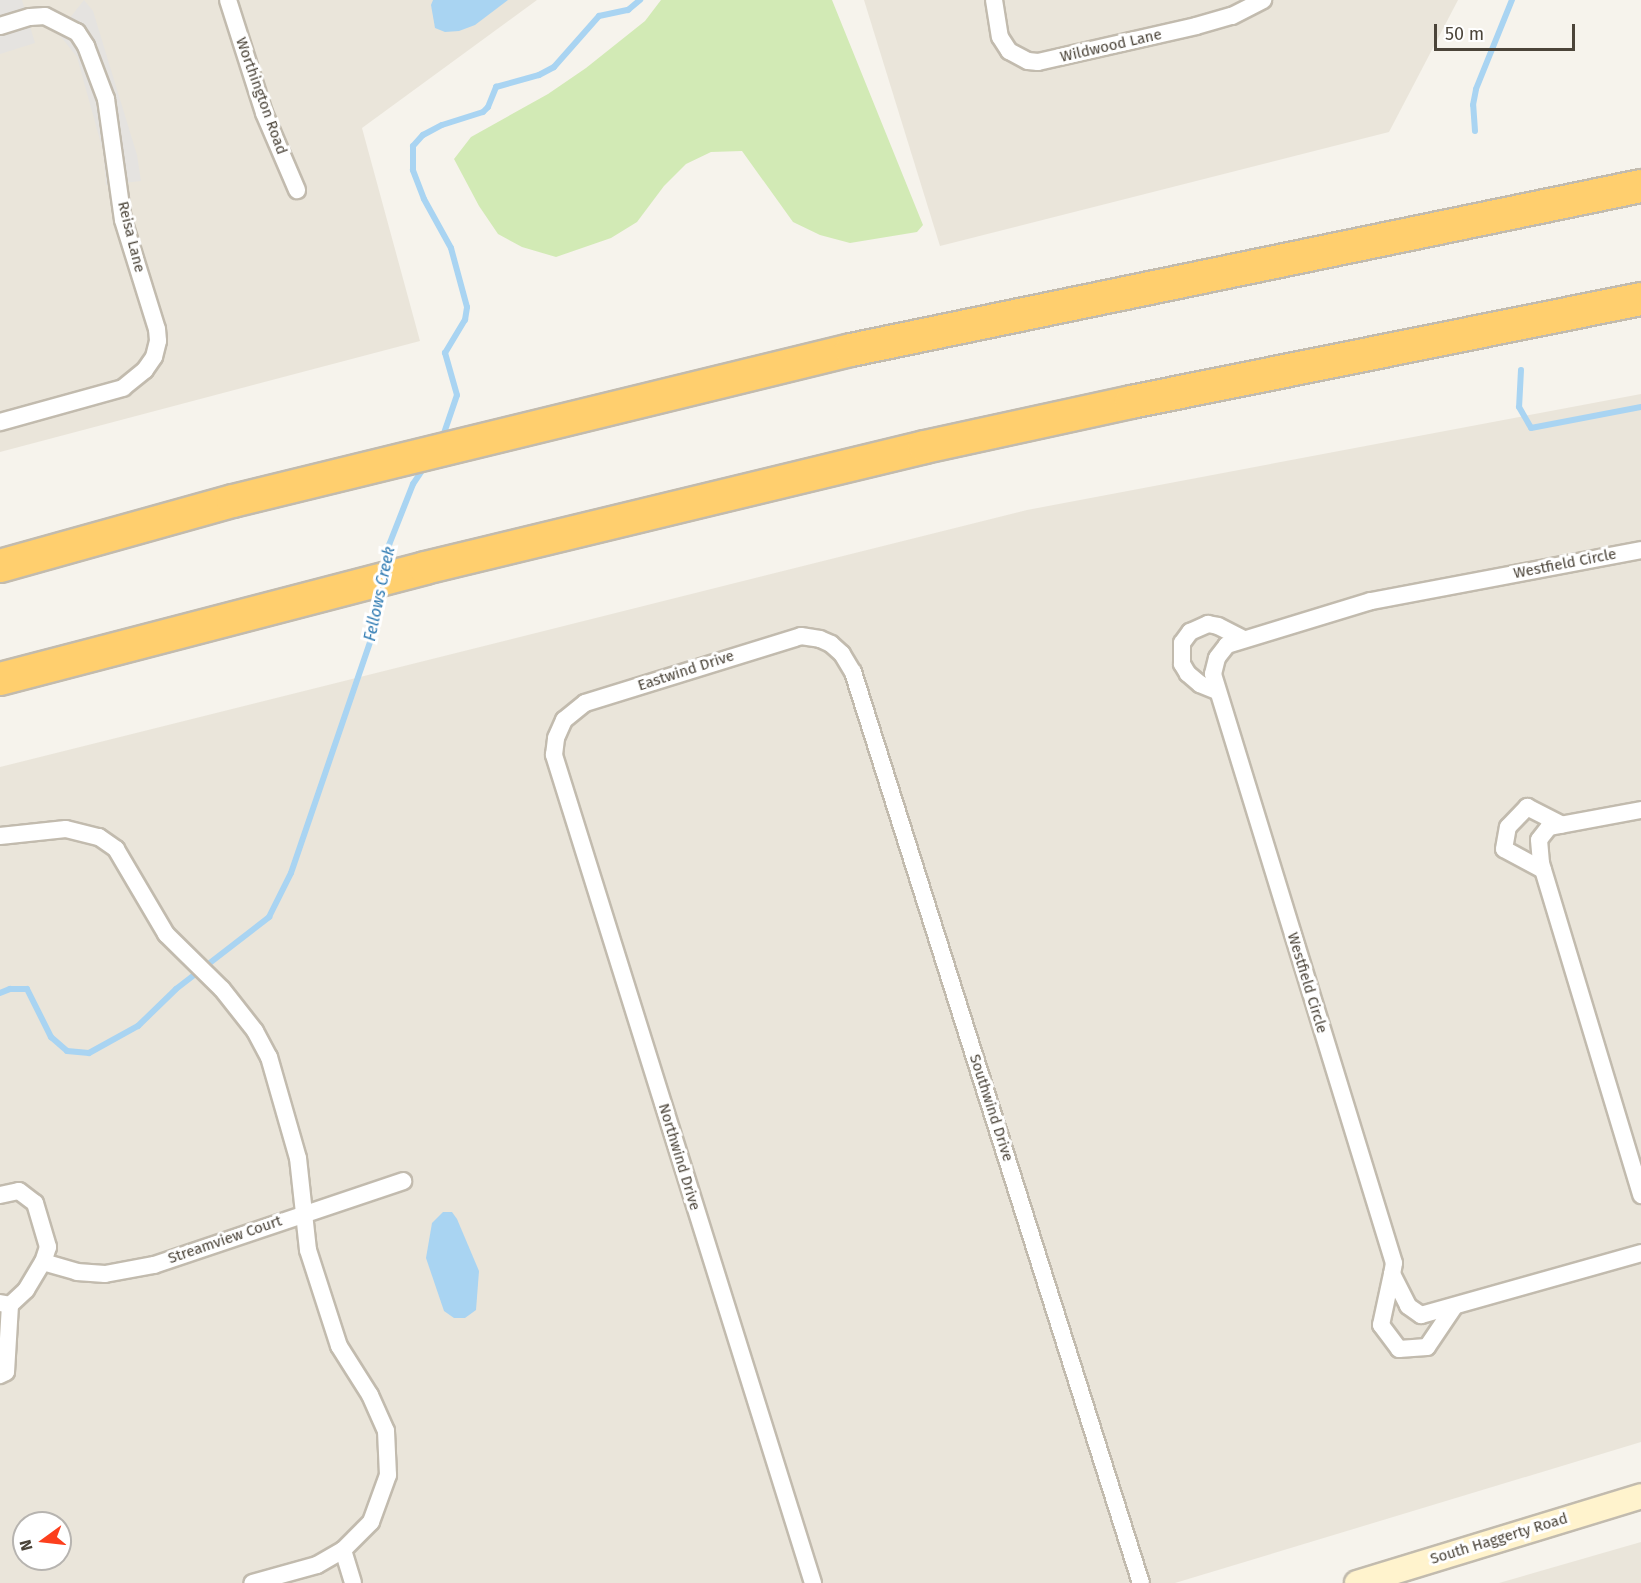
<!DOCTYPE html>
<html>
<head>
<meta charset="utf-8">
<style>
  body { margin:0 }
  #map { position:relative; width:1641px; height:1583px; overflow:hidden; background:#f6f3ec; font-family:"Fira Sans",sans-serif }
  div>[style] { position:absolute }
  .residential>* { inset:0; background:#eae5da }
  .green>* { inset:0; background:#d2eab5 }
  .parking>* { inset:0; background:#e5e3e0 }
  .water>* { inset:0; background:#a9d4f2 }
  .stream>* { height:6px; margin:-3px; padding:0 3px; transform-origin:3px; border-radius:3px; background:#a9d4f2 }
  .roads { filter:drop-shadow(2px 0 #c2bbae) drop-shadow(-2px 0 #c2bbae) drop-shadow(0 2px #c2bbae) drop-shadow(0 -2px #c2bbae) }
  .street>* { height:16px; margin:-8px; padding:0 8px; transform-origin:8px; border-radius:8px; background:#fff }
  .secondary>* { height:24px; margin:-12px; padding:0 12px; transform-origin:12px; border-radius:12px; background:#fff3cd }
  .highway>* { height:32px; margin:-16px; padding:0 16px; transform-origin:16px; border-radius:16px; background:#ffcf6e }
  span { translate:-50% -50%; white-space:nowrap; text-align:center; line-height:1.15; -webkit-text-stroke:6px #fff; paint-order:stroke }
  .street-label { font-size:15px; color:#4b4439 }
  .water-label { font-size:16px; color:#2e7ab2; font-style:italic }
  .north { position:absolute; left:12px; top:1511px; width:60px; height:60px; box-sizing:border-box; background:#fff; border:2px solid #b7b4b0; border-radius:50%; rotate:255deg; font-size:16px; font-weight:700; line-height:24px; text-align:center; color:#4b4439 }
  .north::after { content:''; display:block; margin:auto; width:21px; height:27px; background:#fc3f1d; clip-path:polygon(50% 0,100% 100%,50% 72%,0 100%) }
  .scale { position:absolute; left:1434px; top:24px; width:141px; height:27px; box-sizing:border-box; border:3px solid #4b4439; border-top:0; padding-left:8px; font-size:18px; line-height:21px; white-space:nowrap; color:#4b4439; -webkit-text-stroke:4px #fff; paint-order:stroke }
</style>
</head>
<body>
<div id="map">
  <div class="residential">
    <div style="clip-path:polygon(0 0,537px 0,362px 128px,420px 341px,0 452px)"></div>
    <div style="clip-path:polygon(864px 0,1458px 0,1389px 132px,940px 246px)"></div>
    <div style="clip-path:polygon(evenodd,1641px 394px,1641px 1442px,1175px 1583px,0 1583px,0 767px,1027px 510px,1641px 394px,24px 1523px,60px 1523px,60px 1559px,24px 1559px,24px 1523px)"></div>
    <div style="clip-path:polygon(1641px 1542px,1641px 1583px,1499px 1583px)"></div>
  </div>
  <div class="green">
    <div style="clip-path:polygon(661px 0,832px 0,923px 225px,917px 232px,850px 243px,820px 235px,793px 222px,742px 151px,711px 152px,686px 164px,664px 186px,637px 222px,611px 238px,556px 257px,522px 247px,498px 234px,479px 206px,454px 159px,471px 137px,548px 94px,586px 68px,645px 21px)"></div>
  </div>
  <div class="parking">
    <div style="clip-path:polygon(0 0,22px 0,35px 43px,0 54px)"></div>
    <div style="clip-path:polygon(84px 0,93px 11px,137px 155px,141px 181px,106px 185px,103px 151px,77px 57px,58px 33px)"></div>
  </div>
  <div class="water">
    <div style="clip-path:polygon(433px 0,508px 0,475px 25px,459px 31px,445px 32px,435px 28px,431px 5px)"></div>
    <div style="clip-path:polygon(443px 1212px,452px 1212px,457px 1219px,479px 1271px,476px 1310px,465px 1318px,454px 1318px,444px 1311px,426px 1258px,432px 1223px)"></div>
  </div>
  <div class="stream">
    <div style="left:1475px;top:131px;width:26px;rotate:-94deg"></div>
    <div style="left:1473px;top:105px;width:16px;rotate:-79deg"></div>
    <div style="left:1476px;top:89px;width:96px;rotate:-68deg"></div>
    <div style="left:1521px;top:370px;width:37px;rotate:93deg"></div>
    <div style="left:1519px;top:407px;width:24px;rotate:60deg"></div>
    <div style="left:1531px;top:428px;width:112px;rotate:-10.8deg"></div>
    <div style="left:442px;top:439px;width:46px;rotate:-71.2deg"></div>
    <div style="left:457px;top:395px;width:44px;rotate:-105.9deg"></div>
    <div style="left:445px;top:353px;width:39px;rotate:-59deg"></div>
    <div style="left:465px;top:320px;width:13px;rotate:-81deg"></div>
    <div style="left:467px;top:307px;width:61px;rotate:-105.2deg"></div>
    <div style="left:451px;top:248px;width:56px;rotate:-118.9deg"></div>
    <div style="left:424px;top:199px;width:31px;rotate:-111deg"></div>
    <div style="left:413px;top:170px;width:24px;rotate:-90deg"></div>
    <div style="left:413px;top:146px;width:15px;rotate:-48deg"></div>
    <div style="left:423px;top:135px;width:21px;rotate:-28deg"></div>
    <div style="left:442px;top:125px;width:43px;rotate:-17.6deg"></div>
    <div style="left:483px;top:112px;width:7px;rotate:-45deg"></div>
    <div style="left:488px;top:107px;width:22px;rotate:-68deg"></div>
    <div style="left:496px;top:87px;width:45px;rotate:-15.6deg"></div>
    <div style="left:539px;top:75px;width:17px;rotate:-28deg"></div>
    <div style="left:554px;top:67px;width:68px;rotate:-48.6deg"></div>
    <div style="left:599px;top:16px;width:30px;rotate:-12deg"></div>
    <div style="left:628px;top:10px;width:16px;rotate:-40deg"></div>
    <div style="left:384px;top:569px;width:25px;rotate:-78deg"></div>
    <div style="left:389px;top:545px;width:66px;rotate:-68.5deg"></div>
    <div style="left:413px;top:484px;width:23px;rotate:-56deg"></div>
    <div style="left:0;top:993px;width:11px;rotate:-22deg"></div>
    <div style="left:10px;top:989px;width:17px"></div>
    <div style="left:27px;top:989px;width:54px;rotate:63.4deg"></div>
    <div style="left:51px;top:1037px;width:21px;rotate:41deg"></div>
    <div style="left:67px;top:1051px;width:22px;rotate:5deg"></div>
    <div style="left:89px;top:1053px;width:56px;rotate:-28.9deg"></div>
    <div style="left:138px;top:1026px;width:53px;rotate:-44.2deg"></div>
    <div style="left:176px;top:989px;width:118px;rotate:-37.7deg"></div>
    <div style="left:269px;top:917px;width:49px;rotate:-63.4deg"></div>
    <div style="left:291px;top:873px;width:260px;rotate:-71.1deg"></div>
    <div style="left:375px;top:627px;width:36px;rotate:-82deg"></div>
  </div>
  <div class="roads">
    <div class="street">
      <div style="left:228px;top:0;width:119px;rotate:72.3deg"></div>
      <div style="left:264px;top:113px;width:84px;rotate:66.8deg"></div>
      <div style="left:994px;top:0;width:37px;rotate:81deg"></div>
      <div style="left:1000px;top:37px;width:17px;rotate:57deg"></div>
      <div style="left:1009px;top:51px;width:21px;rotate:28deg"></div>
      <div style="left:1028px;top:61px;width:10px;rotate:6deg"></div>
      <div style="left:1038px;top:62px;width:162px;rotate:-12.8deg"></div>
      <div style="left:1196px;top:26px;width:37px;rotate:-16deg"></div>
      <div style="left:1232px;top:16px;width:35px;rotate:-27deg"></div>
      <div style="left:0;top:26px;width:31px;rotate:-17deg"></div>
      <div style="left:30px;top:17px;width:15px;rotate:-4deg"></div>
      <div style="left:45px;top:16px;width:36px;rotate:27deg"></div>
      <div style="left:77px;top:32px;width:17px;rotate:57deg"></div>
      <div style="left:86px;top:46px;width:57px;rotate:69.3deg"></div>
      <div style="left:106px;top:99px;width:122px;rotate:82deg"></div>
      <div style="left:123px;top:220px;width:114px;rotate:72.7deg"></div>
      <div style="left:157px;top:329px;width:12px;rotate:85deg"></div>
      <div style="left:158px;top:341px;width:16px;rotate:104deg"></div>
      <div style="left:154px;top:357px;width:16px;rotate:125deg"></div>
      <div style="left:145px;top:370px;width:28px;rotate:141deg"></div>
      <div style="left:123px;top:388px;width:128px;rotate:164.5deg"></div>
      <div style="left:1641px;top:550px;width:275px;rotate:169.3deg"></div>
      <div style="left:1371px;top:601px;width:151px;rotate:163deg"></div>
      <div style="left:1227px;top:645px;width:16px;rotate:128deg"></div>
      <div style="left:1217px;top:658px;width:16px;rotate:104deg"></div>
      <div style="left:1213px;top:674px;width:616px;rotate:72.92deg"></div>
      <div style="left:1394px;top:1263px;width:11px;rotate:100deg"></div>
      <div style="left:1392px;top:1274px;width:36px;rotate:63deg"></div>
      <div style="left:1408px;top:1306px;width:16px;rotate:35deg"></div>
      <div style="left:1421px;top:1315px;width:229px;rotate:-15.7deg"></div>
      <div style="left:1217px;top:691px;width:18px;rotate:-158deg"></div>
      <div style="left:1200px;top:684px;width:16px;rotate:-140deg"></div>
      <div style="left:1188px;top:674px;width:12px;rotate:-121deg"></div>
      <div style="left:1182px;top:664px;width:21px;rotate:-90deg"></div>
      <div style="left:1182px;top:643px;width:14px;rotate:-54deg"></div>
      <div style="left:1190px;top:632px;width:20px;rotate:-24deg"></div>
      <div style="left:1208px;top:624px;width:10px;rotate:11deg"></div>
      <div style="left:1218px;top:626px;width:29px;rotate:27deg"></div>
      <div style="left:1641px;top:810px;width:94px;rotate:169.5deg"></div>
      <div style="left:1549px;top:827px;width:16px;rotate:128deg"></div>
      <div style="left:1539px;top:840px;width:23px;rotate:85deg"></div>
      <div style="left:1541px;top:863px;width:347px;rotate:73.2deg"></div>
      <div style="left:0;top:836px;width:66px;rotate:-6.1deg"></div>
      <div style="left:66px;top:829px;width:34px;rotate:14deg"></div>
      <div style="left:99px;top:837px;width:21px;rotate:35deg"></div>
      <div style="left:116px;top:849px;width:99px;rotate:59.5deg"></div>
      <div style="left:166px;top:934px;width:78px;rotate:44.5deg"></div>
      <div style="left:222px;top:989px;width:53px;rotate:51.8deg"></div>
      <div style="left:255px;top:1031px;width:30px;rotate:62deg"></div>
      <div style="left:269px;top:1057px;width:105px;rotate:74deg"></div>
      <div style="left:298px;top:1158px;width:93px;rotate:83.8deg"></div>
      <div style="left:308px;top:1250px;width:101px;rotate:72.1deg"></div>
      <div style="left:339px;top:1346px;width:58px;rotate:57.7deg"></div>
      <div style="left:370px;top:1395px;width:39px;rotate:66deg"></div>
      <div style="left:386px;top:1431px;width:44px;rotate:87.4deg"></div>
      <div style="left:388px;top:1475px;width:50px;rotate:109.9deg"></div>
      <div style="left:371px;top:1522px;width:40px;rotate:135deg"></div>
      <div style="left:343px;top:1550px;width:30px;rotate:150deg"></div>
      <div style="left:317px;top:1565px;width:67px;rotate:164.5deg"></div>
      <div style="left:1543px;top:870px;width:44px;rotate:-151.7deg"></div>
      <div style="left:1504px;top:849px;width:22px;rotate:-80deg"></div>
      <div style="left:1508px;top:827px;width:28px;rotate:-46deg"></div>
      <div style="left:1527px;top:807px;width:39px;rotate:27deg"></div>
      <div style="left:0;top:1195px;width:19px;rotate:-12deg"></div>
      <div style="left:19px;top:1191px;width:20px;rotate:37deg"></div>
      <div style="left:35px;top:1203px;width:46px;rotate:73.5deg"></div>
      <div style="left:48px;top:1247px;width:16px;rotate:108deg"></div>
      <div style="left:43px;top:1262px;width:35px;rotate:16deg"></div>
      <div style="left:77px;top:1272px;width:28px;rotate:4deg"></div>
      <div style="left:105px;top:1274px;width:50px;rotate:-10.4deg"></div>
      <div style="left:154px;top:1265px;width:263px;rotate:-18.6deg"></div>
      <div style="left:1392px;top:1274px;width:52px;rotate:102.2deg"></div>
      <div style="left:1381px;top:1325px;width:30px;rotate:53deg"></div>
      <div style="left:1399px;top:1349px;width:28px;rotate:-4deg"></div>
      <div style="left:1427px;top:1347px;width:48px;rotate:-56deg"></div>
      <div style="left:0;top:1303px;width:10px;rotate:11deg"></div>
      <div style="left:10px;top:1305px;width:67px;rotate:93.4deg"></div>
      <div style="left:6px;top:1372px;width:7px;rotate:153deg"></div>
      <div style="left:10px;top:1305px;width:22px;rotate:-43deg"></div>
      <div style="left:26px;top:1290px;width:33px;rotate:-59deg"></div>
      <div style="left:343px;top:1550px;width:34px;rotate:73deg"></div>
      <div style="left:813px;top:1583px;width:868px;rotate:-107.37deg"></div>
      <div style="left:554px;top:755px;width:17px;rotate:-83deg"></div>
      <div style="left:556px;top:738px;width:20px;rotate:-66deg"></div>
      <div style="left:564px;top:720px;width:27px;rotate:-39deg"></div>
      <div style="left:585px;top:703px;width:226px;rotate:-17.2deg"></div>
      <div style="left:801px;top:636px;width:19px;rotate:9deg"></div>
      <div style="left:820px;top:639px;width:12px;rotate:24deg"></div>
      <div style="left:831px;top:644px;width:15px;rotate:42deg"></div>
      <div style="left:842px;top:654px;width:21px;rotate:59deg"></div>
      <div style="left:853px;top:672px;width:955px;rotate:72.46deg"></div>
    </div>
    <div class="secondary">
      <div style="left:1357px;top:1583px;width:297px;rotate:-17deg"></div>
    </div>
    <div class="highway">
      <div style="left:0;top:566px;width:242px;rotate:-15.6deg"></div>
      <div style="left:233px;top:501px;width:636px;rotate:-13.73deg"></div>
      <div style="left:851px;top:350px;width:807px;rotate:-11.73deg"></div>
      <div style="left:0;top:679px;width:439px;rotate:-14.6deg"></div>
      <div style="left:425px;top:568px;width:514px;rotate:-13.6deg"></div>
      <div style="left:925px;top:447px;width:211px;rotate:-12.3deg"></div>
      <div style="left:1131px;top:402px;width:520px;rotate:-11.42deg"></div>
    </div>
  </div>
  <div class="street-label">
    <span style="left:1111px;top:46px;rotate:-13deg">Wildwood Lane</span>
    <span style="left:261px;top:96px;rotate:70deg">Worthington Road</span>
    <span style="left:131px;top:237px;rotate:76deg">Reisa Lane</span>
    <span style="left:1565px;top:564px;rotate:-11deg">Westfield Circle</span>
    <span style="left:686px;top:671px;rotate:-18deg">Eastwind Drive</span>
    <span style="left:1307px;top:983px;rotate:73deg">Westfield Circle</span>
    <span style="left:991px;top:1108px;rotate:72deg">Southwind Drive</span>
    <span style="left:679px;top:1157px;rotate:73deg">Northwind Drive</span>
    <span style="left:225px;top:1240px;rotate:-19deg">Streamview Court</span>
    <span style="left:1499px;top:1539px;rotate:-17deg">South Haggerty Road</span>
  </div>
  <div class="water-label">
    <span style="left:380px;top:594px;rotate:-78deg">Fellows Creek</span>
  </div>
  <div class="north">N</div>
  <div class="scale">50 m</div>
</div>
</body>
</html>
